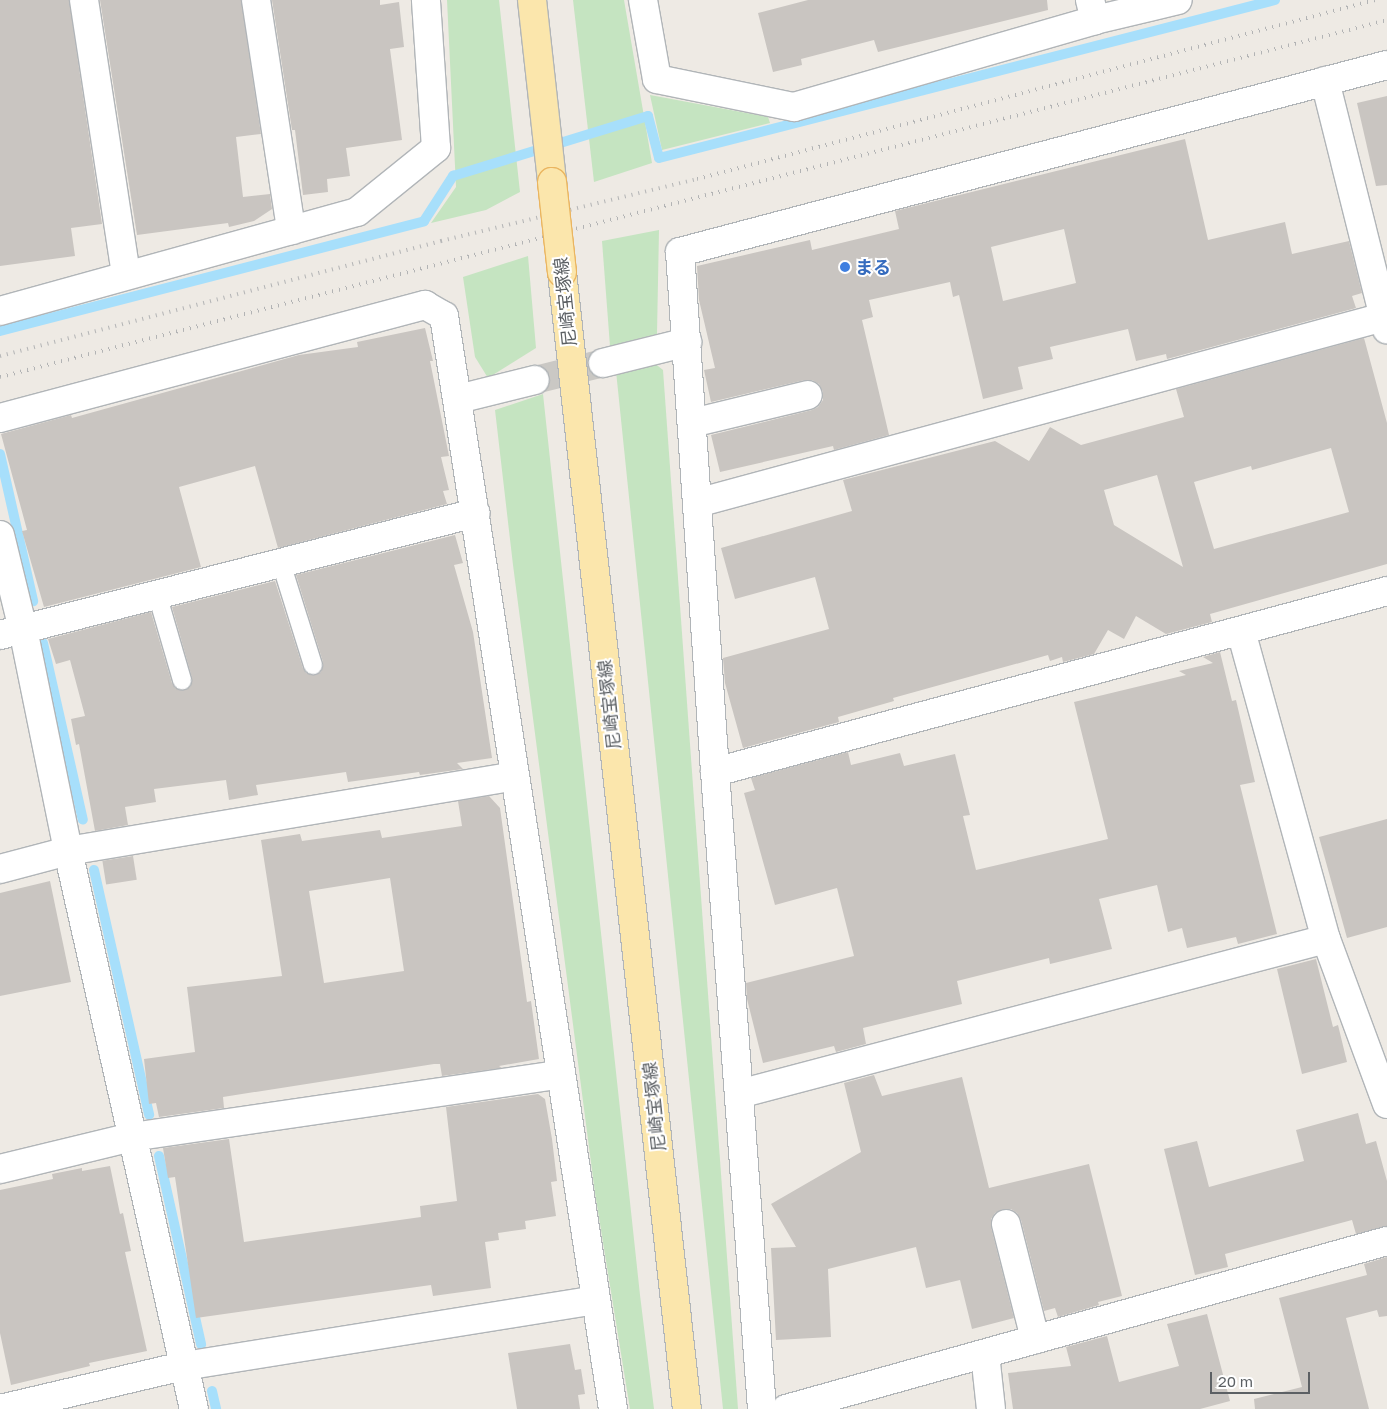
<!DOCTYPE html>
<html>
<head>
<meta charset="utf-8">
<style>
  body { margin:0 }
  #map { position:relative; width:1387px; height:1409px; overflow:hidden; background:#eeeae4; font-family:"Golos Text","Noto Sans JP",sans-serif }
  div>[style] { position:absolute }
  .green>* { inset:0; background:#c5e4c1 }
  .stream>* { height:10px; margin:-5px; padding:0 5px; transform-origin:5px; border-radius:5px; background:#a7dffb }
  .building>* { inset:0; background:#c9c5c1; transform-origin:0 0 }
  .street-tunnel>* { height:28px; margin-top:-14px; transform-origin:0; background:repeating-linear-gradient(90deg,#cac8c4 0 28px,transparent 0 42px) }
  .roads { filter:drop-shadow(1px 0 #b1b5b8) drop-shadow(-1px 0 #b1b5b8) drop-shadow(0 1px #b1b5b8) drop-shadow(0 -1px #b1b5b8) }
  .lane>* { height:18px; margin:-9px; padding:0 9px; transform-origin:9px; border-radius:9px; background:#fff }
  .street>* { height:28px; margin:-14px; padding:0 14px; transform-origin:14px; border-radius:14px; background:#fff }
  .secondary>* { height:28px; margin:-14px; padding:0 14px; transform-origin:14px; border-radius:14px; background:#fff }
  .primary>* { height:28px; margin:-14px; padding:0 14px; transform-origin:14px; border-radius:14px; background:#fbe6ac }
  .rail>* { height:4px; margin-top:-2px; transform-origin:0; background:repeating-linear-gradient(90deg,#b2b3b4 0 1px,transparent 0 7px) }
  .bridges { filter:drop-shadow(1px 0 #eab560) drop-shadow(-1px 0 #eab560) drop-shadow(0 1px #eab560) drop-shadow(0 -1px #eab560) }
  .primary-bridge>* { height:28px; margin:-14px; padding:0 14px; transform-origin:14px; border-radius:14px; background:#fbe6ac }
  .dots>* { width:14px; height:14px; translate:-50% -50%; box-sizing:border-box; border:2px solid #fff; border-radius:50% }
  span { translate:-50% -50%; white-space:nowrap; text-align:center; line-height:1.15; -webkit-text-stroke:4px #fff; paint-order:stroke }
  .shop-label { font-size:18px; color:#366cbe; font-weight:700 }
  .left { translate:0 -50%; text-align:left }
  .street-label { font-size:18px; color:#5c6064 }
  .scale { position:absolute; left:1210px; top:1372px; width:100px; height:22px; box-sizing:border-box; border:2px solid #5c6064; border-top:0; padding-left:6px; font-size:15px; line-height:18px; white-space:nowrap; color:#5c6064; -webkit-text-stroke:4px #fff; paint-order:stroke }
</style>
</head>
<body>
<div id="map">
  <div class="green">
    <div style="clip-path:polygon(447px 0,499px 0,520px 192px,486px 210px,431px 223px,456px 187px)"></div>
    <div style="clip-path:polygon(573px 0,624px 0,652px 163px,594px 182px)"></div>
    <div style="clip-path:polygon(650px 95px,768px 117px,770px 123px,662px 150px)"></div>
    <div style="clip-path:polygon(659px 230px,657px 334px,610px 346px,602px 241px)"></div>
    <div style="clip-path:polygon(528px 256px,536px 348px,488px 378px,475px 357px,463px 277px)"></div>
    <div style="clip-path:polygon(653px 362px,663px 370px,738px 1409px,723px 1409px,616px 371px)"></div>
    <div style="clip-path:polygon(543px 394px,640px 1295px,654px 1409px,630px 1409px,595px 1193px,513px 565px,495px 410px)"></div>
  </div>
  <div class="stream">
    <div style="left:0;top:331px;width:438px;rotate:-14.5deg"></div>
    <div style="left:424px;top:221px;width:54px;rotate:-57.2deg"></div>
    <div style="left:453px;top:176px;width:204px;rotate:-17.1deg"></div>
    <div style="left:648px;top:116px;width:43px;rotate:75.3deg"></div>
    <div style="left:659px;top:158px;width:636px;rotate:-14.39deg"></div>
    <div style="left:0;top:454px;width:151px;rotate:77.3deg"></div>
    <div style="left:43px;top:643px;width:181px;rotate:77.3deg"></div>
    <div style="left:94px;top:870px;width:251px;rotate:77.3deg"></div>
    <div style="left:159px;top:1156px;width:193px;rotate:77.4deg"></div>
    <div style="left:212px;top:1391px;width:18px;rotate:77deg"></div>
  </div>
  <div class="building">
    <div style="clip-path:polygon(0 0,69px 0,102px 224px,71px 228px,75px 256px,0 266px)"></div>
    <div style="clip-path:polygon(100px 0,241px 0,261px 134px,236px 137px,243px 197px,270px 194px,272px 209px,254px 221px,229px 227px,228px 223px,137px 235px)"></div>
    <div style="clip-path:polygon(272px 0,380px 0,380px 5px,399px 2px,404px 47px,390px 49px,402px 140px,346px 148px,350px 176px,327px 179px,328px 192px,303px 195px,295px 130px,292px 130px)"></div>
    <div style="clip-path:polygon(808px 0,1047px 0,1048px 10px,878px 52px,874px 40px,801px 59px,802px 65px,773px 72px,758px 13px)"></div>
    <div style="clip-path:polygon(1387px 96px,1387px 185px,1376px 186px,1357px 103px)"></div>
    <div style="clip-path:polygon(evenodd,1185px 139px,1208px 240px,1285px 222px,1292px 254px,1349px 241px,1362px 293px,1352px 296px,1356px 308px,1167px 359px,1166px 354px,1136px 361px,1128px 329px,1050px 347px,1053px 359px,1018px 367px,1023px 389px,983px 399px,959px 295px,953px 297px,950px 282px,869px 300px,873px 317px,862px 320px,889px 435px,834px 450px,833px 446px,720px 472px,711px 435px,812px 410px,818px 407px,823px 400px,823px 392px,819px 384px,812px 380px,805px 380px,711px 402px,704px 370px,715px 368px,699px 300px,697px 266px,810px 240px,812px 250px,899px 229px,895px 211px,1185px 139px,1064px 229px,1076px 283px,1003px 301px,991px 247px,1064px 229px)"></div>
    <div style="clip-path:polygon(425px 328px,433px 361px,430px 361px,449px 456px,441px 457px,449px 490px,443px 491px,447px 504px,278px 548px,255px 466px,179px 487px,201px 567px,44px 607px,22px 531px,27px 530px,1px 434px,71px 415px,72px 418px,299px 355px,358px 347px,357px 342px)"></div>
    <div style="clip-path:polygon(evenodd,1364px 338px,1387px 423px,1387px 564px,1210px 614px,1212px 622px,1166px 634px,1136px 616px,1124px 639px,1108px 630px,1094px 654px,1063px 662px,1062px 657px,1050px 661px,1048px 655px,893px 698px,894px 701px,838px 717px,839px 722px,743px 748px,725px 683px,723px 658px,829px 629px,815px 577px,735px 599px,721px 548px,852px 511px,843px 480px,995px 441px,1029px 461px,1050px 427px,1081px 445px,1184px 417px,1176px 389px,1364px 338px,1331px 448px,1349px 512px,1214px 549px,1194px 482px,1251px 466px,1252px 470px,1331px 448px,1364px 338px,1157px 475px,1183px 567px,1114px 525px,1104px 490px,1157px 475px)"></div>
    <div style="clip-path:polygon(455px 535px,463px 563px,454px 565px,473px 632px,492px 758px,457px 763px,463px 769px,420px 775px,419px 772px,348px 782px,346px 772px,256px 785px,258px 795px,229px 800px,226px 780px,154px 789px,156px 802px,125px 807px,128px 825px,95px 831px,79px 744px,76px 745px,71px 719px,85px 716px,70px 660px,56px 664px,48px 639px,151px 612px,172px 683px,175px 688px,184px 690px,190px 687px,192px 678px,172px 607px,275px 581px,303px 668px,306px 673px,316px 675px,321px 672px,323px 662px,296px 575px)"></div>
    <div style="clip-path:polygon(1220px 652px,1232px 701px,1236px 700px,1255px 782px,1240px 785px,1277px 934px,1238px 944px,1236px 937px,1187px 948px,1182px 928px,1168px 932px,1157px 885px,1099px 899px,1112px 949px,1050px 964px,1049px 958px,957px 981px,962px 1004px,863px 1028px,866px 1044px,836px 1052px,834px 1046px,763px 1063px,747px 999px,746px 983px,854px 956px,837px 888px,775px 905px,744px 793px,755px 790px,751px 778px,848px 752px,851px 765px,900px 753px,904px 766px,955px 754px,970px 815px,963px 816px,976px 870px,1108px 839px,1074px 702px,1186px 675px,1179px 671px,1213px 663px,1203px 657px)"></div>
    <div style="clip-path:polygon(evenodd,489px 796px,500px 808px,527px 1002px,531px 1001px,539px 1059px,499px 1066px,502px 1068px,442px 1076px,440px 1064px,434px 1064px,223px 1097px,224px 1108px,159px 1117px,156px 1103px,149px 1104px,144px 1059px,195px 1052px,187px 987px,282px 976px,261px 840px,300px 834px,302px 841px,380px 830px,382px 838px,462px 826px,458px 801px,489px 796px,390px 878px,404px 971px,324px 983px,309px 891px,390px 878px)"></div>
    <div style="clip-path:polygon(1387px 819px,1387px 927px,1347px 938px,1319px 837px)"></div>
    <div style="left:133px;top:856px;width:24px;height:31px;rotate:81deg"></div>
    <div style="clip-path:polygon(50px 881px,71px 982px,0 996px,0 893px)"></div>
    <div style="clip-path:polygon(1316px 959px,1333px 1027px,1338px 1025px,1347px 1062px,1302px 1074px,1277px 969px)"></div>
    <div style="clip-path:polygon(874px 1075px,882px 1096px,962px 1077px,989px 1188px,1089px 1164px,1122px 1296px,1098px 1302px,1099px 1305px,1058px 1317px,1055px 1308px,1044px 1311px,1021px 1220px,1017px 1213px,1011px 1209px,1003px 1209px,995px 1213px,991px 1219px,991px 1227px,1014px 1318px,972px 1329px,960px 1280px,926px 1288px,916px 1247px,828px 1269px,831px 1337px,776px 1340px,771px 1248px,796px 1247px,771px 1204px,861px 1152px,844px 1083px)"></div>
    <div style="clip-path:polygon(538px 1094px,545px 1099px,552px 1139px,557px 1181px,551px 1182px,556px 1216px,525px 1221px,526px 1229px,498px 1233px,499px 1240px,485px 1242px,491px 1288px,433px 1296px,431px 1285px,196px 1318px,175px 1177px,168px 1178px,163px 1148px,229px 1139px,244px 1242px,421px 1217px,420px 1206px,457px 1201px,446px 1107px)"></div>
    <div style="clip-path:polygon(1358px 1113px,1366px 1144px,1376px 1141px,1387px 1181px,1387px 1226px,1356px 1234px,1352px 1220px,1225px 1254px,1228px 1267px,1195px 1275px,1164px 1149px,1197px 1141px,1209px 1187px,1304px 1161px,1296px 1130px)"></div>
    <div style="clip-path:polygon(110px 1166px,120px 1214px,123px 1213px,131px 1251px,125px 1252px,147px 1351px,89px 1363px,90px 1366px,11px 1385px,0 1333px,0 1190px,53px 1179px,52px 1174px,82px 1168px,82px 1171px)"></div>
    <div style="clip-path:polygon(1387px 1257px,1387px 1316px,1379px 1317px,1377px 1310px,1346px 1318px,1369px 1409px,1255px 1409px,1254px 1399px,1302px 1387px,1279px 1298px,1367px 1275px,1364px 1264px)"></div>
    <div style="clip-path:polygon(1207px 1314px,1230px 1401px,1200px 1409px,1013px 1409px,1008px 1373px,1071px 1366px,1066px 1347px,1107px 1336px,1119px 1382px,1179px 1366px,1167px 1324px)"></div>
    <div style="clip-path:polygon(570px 1344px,575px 1370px,581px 1369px,585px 1394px,578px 1395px,580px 1409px,517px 1409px,508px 1353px)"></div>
  </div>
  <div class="street-tunnel">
    <div style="left:535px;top:380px;width:70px;rotate:-14deg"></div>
  </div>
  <div class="roads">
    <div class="lane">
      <div style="left:281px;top:563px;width:107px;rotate:72.6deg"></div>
      <div style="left:157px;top:594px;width:90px;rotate:73.8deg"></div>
    </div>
    <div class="street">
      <div style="left:84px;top:0;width:278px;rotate:81.3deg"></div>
      <div style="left:256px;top:0;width:233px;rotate:81.3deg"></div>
      <div style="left:643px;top:0;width:80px;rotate:80deg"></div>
      <div style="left:657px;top:79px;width:140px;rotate:11.6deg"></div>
      <div style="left:794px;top:107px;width:313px;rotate:-16.1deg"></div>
      <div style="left:1090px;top:0;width:21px;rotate:76deg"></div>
      <div style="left:1095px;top:20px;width:85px;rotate:-13.5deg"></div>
      <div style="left:1325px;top:81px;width:256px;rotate:76deg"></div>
      <div style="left:0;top:311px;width:370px;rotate:-15.5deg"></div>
      <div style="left:357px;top:212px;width:102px;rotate:-39deg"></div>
      <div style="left:436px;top:148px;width:148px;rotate:-93.9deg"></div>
      <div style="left:603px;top:363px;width:87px;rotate:-14deg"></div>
      <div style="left:458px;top:399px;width:79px;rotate:-13.9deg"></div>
      <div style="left:0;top:418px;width:440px;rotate:-14.9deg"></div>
      <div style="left:425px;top:305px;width:22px;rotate:30deg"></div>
      <div style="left:444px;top:316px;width:1106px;rotate:81.21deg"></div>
      <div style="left:692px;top:423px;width:119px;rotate:-13.6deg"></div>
      <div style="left:697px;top:503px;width:715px;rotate:-15.16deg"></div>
      <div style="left:0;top:535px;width:97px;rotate:76.3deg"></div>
      <div style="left:23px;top:629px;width:227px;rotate:78.5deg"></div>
      <div style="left:68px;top:851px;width:453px;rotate:-9.5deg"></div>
      <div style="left:1241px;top:631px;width:320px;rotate:74.6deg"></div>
      <div style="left:1326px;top:939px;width:176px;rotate:69.7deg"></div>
      <div style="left:0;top:635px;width:491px;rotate:-14.4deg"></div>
      <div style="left:715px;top:772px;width:696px;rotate:-15.07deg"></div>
      <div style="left:739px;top:1094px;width:607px;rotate:-14.79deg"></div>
      <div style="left:0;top:1169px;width:136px;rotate:-13.6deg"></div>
      <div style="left:132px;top:1137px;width:431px;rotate:-8.3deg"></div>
      <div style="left:1006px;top:1224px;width:119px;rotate:75.8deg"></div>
      <div style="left:985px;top:1354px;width:55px;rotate:83.8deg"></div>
      <div style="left:0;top:1409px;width:189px;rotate:-13.2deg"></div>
      <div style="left:184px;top:1366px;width:416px;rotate:-9.1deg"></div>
      <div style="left:762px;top:1409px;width:639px;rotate:-94.22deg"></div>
      <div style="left:715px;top:772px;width:521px;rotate:-93.85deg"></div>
      <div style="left:680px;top:252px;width:731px;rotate:-14.82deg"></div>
      <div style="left:786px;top:1409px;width:624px;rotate:-15.62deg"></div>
    </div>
    <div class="secondary">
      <div style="left:0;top:869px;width:70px;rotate:-14.8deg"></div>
      <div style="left:68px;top:851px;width:572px;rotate:77.28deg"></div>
    </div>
    <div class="primary">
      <div style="left:532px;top:0;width:183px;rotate:83.7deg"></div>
      <div style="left:562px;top:272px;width:1144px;rotate:83.73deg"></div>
    </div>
  </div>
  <div class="rail">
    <div style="left:0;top:356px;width:456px;rotate:-14.6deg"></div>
    <div style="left:441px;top:241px;width:263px;rotate:-13.6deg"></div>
    <div style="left:697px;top:179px;width:701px;rotate:-14.79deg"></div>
    <div style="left:0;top:377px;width:1432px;rotate:-14.43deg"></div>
  </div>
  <div class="bridges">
    <div class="primary-bridge">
      <div style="left:552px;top:182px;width:91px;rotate:83.7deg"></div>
    </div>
  </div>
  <div class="dots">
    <div style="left:845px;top:267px;background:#3f7fe0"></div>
  </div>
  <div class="shop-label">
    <span class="left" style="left:855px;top:267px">まる</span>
  </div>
  <div class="street-label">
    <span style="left:565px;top:302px;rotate:-96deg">尼崎宝塚線</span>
    <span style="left:609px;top:705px;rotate:-96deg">尼崎宝塚線</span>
    <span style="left:654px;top:1107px;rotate:-96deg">尼崎宝塚線</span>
  </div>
  <div class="scale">20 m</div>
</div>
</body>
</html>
